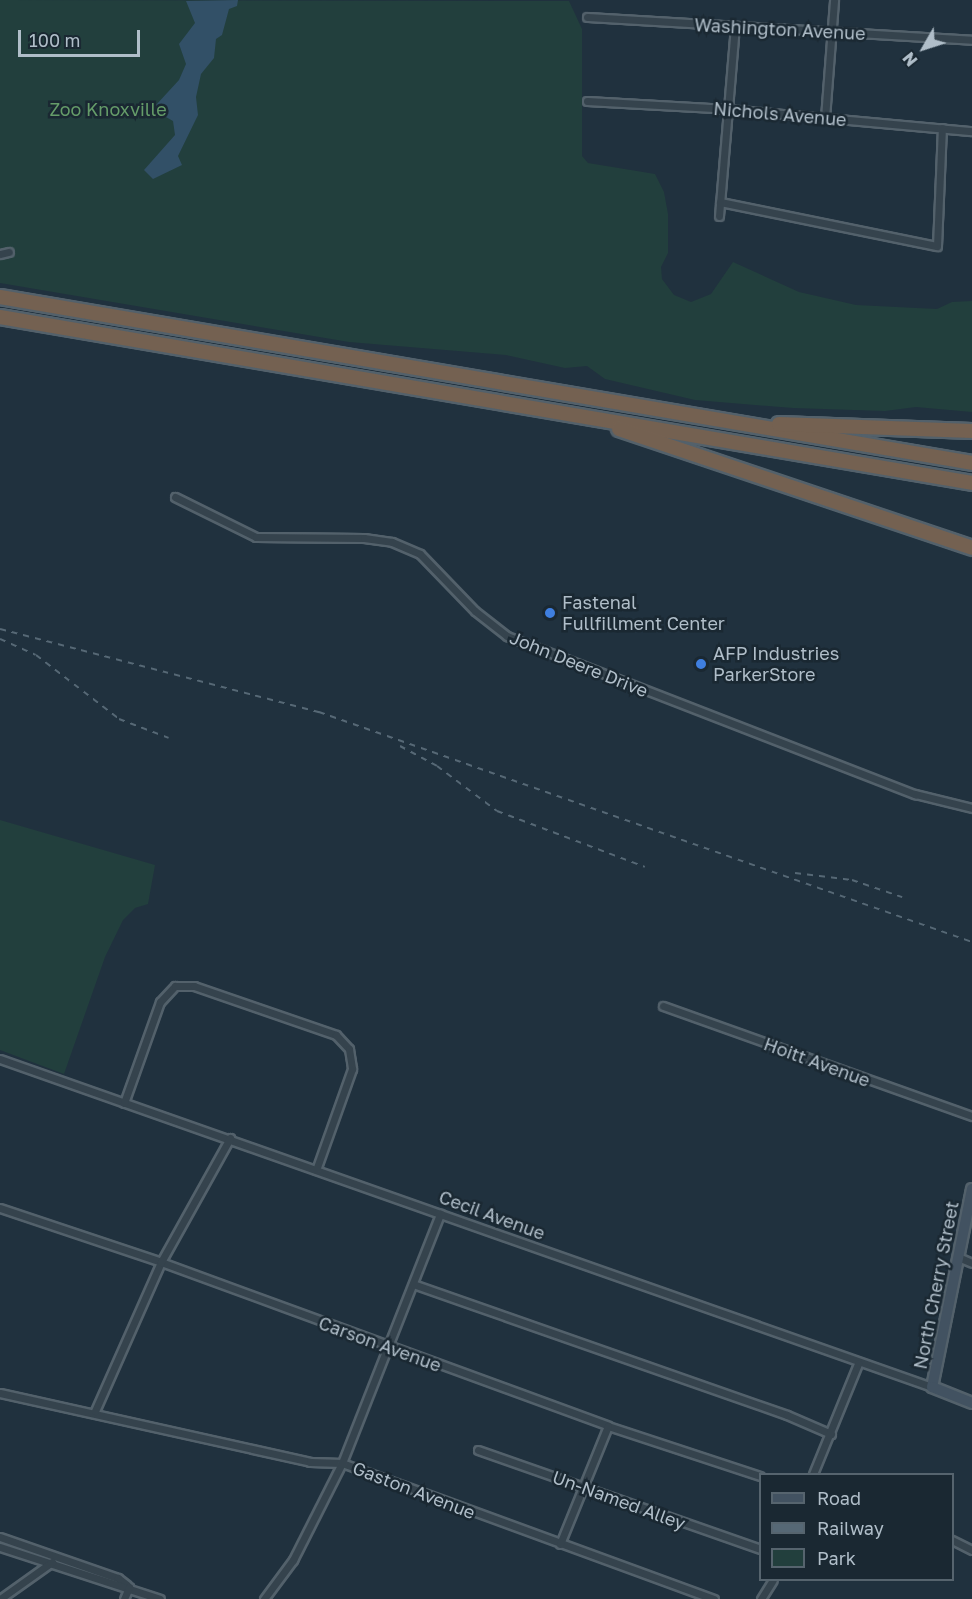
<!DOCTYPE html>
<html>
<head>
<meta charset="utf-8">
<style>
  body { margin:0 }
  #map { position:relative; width:972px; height:1599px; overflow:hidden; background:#20313e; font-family:"Golos Text",sans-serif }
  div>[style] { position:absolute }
  .green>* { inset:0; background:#223f3d }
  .water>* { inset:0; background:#325067 }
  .roads { filter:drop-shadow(2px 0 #53616b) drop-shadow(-2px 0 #53616b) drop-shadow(0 2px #53616b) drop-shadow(0 -2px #53616b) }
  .street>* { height:7px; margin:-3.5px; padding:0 3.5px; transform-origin:3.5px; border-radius:3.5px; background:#35434d }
  .secondary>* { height:10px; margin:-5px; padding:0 5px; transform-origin:5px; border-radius:5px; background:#425261 }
  .highway>* { height:14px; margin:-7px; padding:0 7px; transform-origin:7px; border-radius:7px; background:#746151 }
  .rail>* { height:2px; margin-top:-1px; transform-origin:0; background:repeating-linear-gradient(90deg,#566875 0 6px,transparent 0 12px) }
  .dots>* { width:16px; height:16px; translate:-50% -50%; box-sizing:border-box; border:3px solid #1a2832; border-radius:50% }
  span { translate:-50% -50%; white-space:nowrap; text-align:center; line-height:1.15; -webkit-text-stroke:5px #1a2832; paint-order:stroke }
  .street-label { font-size:18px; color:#b0bec9 }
  .park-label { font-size:18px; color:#659c69 }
  .poi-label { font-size:18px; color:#b0bec9 }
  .left { translate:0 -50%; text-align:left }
  .legend { position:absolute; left:759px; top:1473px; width:195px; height:108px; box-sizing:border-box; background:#1a2832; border:2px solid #56646e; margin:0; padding:8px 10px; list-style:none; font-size:18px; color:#b0bec9 }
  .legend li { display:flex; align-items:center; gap:12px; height:30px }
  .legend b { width:30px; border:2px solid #56646e }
  .north { position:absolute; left:894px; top:18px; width:60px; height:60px; -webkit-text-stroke:4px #1a2832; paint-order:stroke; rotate:231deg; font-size:16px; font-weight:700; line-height:24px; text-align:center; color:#b0bec9 }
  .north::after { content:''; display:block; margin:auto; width:21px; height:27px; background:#b0bec9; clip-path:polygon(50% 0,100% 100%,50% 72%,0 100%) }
  .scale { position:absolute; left:18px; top:30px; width:122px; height:27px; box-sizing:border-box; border:3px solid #b0bec9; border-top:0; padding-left:8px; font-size:18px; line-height:21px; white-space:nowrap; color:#b0bec9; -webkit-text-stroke:4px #1a2832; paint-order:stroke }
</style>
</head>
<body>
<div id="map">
  <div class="green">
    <div style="clip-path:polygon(0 0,569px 1px,582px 29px,582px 156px,588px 163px,655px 174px,664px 192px,668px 214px,668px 253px,661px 267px,662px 279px,674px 295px,691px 302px,711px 294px,733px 262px,799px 292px,856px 305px,937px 309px,952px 302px,972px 301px,972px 412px,916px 407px,885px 411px,793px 408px,695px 400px,605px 379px,587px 366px,565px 368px,506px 355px,349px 342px,0 283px)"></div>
    <div style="clip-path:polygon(0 820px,155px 865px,148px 904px,135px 908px,123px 920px,105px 957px,64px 1074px,0 1050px)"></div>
  </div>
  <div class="water">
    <div style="clip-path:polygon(238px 0,237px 6px,229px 9px,222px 35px,216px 39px,214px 58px,201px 74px,196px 97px,198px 115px,178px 156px,182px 165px,153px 179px,144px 170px,175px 135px,173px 121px,157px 112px,156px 105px,179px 80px,186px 64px,179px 44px,195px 23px,186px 1px)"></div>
  </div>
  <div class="roads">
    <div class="street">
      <div style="left:587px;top:17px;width:386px;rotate:3.4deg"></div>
      <div style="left:587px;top:101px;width:141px;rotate:3.2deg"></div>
      <div style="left:728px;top:109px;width:245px;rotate:5.2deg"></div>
      <div style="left:825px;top:118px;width:118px;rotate:-85.6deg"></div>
      <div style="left:720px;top:202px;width:221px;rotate:11.5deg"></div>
      <div style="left:937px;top:246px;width:118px;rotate:-87.6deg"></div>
      <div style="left:719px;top:216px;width:191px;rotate:-85.2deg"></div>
      <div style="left:0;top:254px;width:9px;rotate:-13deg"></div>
      <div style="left:175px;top:497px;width:90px;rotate:26.3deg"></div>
      <div style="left:256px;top:537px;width:108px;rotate:0.5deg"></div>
      <div style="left:364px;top:538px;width:28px;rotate:8deg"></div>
      <div style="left:392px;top:542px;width:30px;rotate:23deg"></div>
      <div style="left:420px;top:554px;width:79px;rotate:46deg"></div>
      <div style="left:475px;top:611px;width:41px;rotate:38deg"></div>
      <div style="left:507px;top:636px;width:438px;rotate:21.2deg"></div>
      <div style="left:915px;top:794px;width:59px;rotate:13.8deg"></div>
      <div style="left:663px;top:1006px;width:328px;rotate:19.6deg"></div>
      <div style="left:0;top:1059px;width:988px;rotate:19.39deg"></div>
      <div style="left:124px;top:1103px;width:107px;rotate:-70.4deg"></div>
      <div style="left:160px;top:1002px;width:22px;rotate:-47deg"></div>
      <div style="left:175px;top:986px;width:19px"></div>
      <div style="left:194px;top:986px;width:150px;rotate:19deg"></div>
      <div style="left:336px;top:1035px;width:19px;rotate:47deg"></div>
      <div style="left:349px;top:1049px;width:20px;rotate:81deg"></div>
      <div style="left:352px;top:1069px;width:107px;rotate:109.6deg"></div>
      <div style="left:0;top:1208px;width:170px;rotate:18.5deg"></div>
      <div style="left:161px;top:1262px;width:476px;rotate:20.1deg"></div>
      <div style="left:608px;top:1426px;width:160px;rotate:18.2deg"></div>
      <div style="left:958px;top:1257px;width:15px;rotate:23deg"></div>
      <div style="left:413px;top:1284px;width:396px;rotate:19.3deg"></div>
      <div style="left:787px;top:1415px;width:48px;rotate:23.4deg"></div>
      <div style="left:0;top:1393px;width:318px;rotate:12.5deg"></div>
      <div style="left:310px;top:1462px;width:32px;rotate:2deg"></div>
      <div style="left:342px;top:1463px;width:396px;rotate:20.1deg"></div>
      <div style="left:95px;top:1411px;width:163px;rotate:-66.1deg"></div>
      <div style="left:161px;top:1262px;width:142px;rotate:-60.9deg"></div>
      <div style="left:478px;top:1450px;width:299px;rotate:19.3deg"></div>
      <div style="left:813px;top:1474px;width:119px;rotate:-67.8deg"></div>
      <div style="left:0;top:1537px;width:125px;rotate:19.2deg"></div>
      <div style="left:118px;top:1578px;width:11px;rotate:38deg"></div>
      <div style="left:952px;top:1540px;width:22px;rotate:27deg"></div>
      <div style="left:560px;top:1544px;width:127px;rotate:-67.9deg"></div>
      <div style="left:0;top:1547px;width:168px;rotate:18deg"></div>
      <div style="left:0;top:1599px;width:64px;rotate:-35.4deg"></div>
      <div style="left:124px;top:1599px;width:13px;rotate:-67deg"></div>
      <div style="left:264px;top:1599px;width:49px;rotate:-53.4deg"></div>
      <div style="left:293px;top:1560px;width:109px;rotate:-63.2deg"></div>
      <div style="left:342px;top:1463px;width:268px;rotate:-68.5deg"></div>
      <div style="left:761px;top:1599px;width:22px;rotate:-58deg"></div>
    </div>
    <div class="secondary">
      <div style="left:972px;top:1189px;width:202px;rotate:101.4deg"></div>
      <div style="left:932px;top:1387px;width:43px;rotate:21.8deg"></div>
    </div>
    <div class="highway">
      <div style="left:0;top:297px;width:986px;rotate:9.69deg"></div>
      <div style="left:0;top:317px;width:986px;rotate:9.69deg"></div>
      <div style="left:779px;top:424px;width:193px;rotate:2.1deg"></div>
      <div style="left:619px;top:429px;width:373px;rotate:18.6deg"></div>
    </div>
  </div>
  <div class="rail">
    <div style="left:0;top:629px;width:330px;rotate:14.6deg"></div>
    <div style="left:319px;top:712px;width:692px;rotate:19.4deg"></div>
    <div style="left:0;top:639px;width:39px;rotate:24deg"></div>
    <div style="left:36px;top:655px;width:105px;rotate:37.6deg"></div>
    <div style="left:119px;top:719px;width:53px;rotate:20.8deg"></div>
    <div style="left:400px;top:746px;width:42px;rotate:28.4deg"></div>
    <div style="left:437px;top:766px;width:75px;rotate:36.9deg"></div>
    <div style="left:497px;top:811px;width:158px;rotate:20.7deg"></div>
    <div style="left:795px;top:873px;width:57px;rotate:7deg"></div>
    <div style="left:852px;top:880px;width:53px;rotate:18.8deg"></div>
  </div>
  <div class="dots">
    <div style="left:550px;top:613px;background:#3f7fe0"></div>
    <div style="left:701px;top:664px;background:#3f7fe0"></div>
  </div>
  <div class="street-label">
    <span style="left:780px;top:29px;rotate:3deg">Washington Avenue</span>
    <span style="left:780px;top:114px;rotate:5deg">Nichols Avenue</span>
    <span style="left:579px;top:664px;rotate:22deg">John Deere Drive</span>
    <span style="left:817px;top:1062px;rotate:20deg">Hoitt Avenue</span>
    <span style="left:492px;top:1215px;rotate:20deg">Cecil Avenue</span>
    <span style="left:936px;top:1285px;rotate:-79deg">North Cherry Street</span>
    <span style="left:380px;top:1344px;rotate:20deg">Carson Avenue</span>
    <span style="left:414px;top:1490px;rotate:21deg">Gaston Avenue</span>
    <span style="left:619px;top:1500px;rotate:20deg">Un-Named Alley</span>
  </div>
  <div class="park-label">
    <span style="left:108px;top:109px">Zoo Knoxville</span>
  </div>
  <div class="poi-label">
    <span class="left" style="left:562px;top:613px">Fastenal<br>Fullfillment Center</span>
    <span class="left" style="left:713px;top:664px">AFP Industries<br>ParkerStore</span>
  </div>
  <ul class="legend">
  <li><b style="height:8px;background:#425261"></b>Road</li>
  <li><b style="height:8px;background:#566875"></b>Railway</li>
  <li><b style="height:16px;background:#223f3d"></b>Park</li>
  </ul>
  <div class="north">N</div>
  <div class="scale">100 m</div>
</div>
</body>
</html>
